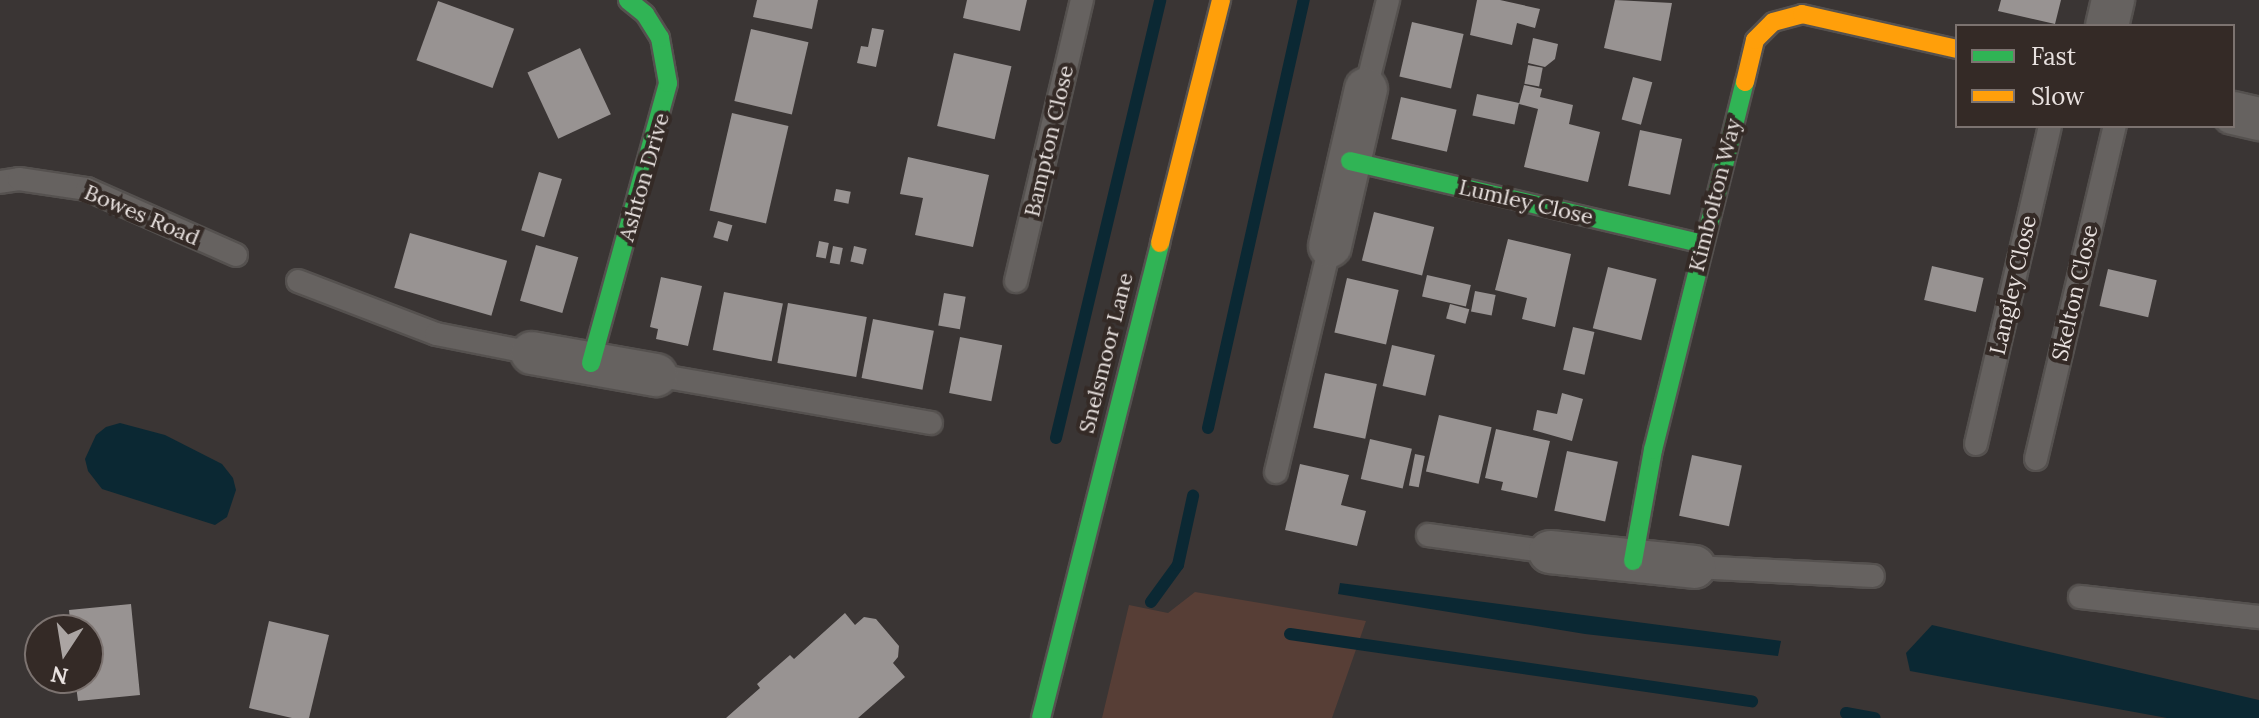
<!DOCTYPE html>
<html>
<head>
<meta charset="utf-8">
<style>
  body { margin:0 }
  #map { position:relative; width:2259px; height:718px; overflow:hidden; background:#3a3534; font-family:Lora,serif }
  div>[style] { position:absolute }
  .green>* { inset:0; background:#573e36 }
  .water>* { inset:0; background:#0b2833 }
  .stream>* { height:12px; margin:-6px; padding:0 6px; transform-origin:6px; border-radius:6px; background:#0b2833 }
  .building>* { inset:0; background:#989392; transform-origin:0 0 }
  .roads { filter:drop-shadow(2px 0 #55514f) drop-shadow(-2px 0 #55514f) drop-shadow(0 2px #55514f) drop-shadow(0 -2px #55514f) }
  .lane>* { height:22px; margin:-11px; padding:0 11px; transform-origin:11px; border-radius:11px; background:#666260 }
  .street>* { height:42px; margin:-21px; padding:0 21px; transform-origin:21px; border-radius:21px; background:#666260 }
  .fast>* { height:18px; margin:-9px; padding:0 9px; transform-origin:9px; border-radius:9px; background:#30b455 }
  .slow>* { height:18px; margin:-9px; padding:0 9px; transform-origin:9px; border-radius:9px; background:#ff9f0a }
  span { translate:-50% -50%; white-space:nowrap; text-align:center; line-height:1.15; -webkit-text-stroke:8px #342a26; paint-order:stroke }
  .street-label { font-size:22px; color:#e8e1df }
  .legend { position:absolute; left:1955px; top:24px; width:280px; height:104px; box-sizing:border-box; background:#342a26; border:2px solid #7c7370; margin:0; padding:10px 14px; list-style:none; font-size:24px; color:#e8e1df }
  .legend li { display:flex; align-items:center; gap:16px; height:40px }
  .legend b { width:40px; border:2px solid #7c7370 }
  .north { position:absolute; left:24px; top:614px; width:80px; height:80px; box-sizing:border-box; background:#342a26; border:2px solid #7c7370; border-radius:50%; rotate:192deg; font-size:22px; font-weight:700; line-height:32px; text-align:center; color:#e8e1df }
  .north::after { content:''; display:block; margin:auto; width:28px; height:36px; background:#aba5a3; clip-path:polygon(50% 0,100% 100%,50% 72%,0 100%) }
</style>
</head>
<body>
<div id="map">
  <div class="green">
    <div style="clip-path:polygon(1195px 592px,1366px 621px,1332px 718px,1102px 718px,1129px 605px,1168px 613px)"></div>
  </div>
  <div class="water">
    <div style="clip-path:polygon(120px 423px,165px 435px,222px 464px,233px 478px,236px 490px,227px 517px,215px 525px,102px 489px,88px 471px,85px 459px,96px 435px,106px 427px)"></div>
    <div style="clip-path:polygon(1340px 583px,1781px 641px,1778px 656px,1585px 634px,1338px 594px)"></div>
    <div style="clip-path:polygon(1932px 625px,2259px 700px,2259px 718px,2167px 718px,1910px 671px,1906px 653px)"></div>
  </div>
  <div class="stream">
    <div style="left:1208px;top:428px;width:439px;rotate:-77.4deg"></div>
    <div style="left:1056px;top:438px;width:450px;rotate:-76.6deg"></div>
    <div style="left:1151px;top:602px;width:46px;rotate:-53.9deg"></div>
    <div style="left:1178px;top:565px;width:71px;rotate:-77.7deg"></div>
    <div style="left:1290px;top:634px;width:467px;rotate:8.3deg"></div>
    <div style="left:1846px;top:713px;width:29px;rotate:10deg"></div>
  </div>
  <div class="building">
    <div style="clip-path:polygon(757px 0,818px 0,812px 29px,753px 17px)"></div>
    <div style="clip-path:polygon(967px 0,1027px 0,1020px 31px,963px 18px)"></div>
    <div style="clip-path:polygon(1477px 0,1500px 0,1540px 9px,1535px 28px,1517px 23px,1512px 45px,1470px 35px)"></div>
    <div style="clip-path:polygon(1615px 0,1672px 3px,1661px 61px,1604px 48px)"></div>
    <div style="clip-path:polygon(2001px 0,2061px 0,2055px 24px,1998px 11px)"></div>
    <div style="left:438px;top:1px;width:81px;height:63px;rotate:20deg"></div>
    <div style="left:1412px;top:22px;width:53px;height:56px;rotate:13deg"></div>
    <div style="clip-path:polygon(872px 28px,884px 30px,876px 67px,857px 63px,861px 46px,868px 47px)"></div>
    <div style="left:751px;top:29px;width:59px;height:74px;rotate:13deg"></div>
    <div style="clip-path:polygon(1533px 38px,1558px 44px,1555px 59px,1545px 67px,1528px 63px)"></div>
    <div style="left:580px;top:48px;width:73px;height:58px;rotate:65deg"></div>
    <div style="left:954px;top:53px;width:59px;height:75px;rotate:13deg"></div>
    <div style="left:1528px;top:65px;width:15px;height:19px;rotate:11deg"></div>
    <div style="left:1633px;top:77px;width:20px;height:44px;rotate:15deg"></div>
    <div style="clip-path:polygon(1524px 85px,1542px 89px,1540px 97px,1573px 105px,1569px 124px,1600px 132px,1588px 182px,1524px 167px,1538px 109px,1519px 104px)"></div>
    <div style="left:1477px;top:94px;width:43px;height:22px;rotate:12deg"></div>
    <div style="left:1401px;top:97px;width:57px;height:43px;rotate:13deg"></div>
    <div style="left:732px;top:113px;width:58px;height:100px;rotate:13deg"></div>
    <div style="left:1640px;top:130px;width:43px;height:57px;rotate:12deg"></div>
    <div style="clip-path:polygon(908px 157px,989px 175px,973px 247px,915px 235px,923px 198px,900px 194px)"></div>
    <div style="left:539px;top:172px;width:24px;height:61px;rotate:17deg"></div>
    <div style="left:836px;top:189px;width:15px;height:12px;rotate:11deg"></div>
    <div style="left:1374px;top:212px;width:62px;height:50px;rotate:14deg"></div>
    <div style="left:718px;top:221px;width:15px;height:17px;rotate:16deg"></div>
    <div style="left:410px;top:233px;width:101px;height:57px;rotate:16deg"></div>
    <div style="clip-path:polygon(1508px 239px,1571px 254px,1555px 327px,1522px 319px,1527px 298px,1495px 290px)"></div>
    <div style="left:819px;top:241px;width:10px;height:16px;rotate:11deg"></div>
    <div style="left:536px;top:245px;width:44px;height:58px;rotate:16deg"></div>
    <div style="left:833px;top:246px;width:10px;height:17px;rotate:11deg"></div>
    <div style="left:854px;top:246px;width:13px;height:16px;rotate:13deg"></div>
    <div style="left:1932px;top:266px;width:53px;height:35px;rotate:13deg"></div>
    <div style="left:1608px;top:267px;width:50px;height:63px;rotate:14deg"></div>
    <div style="left:2108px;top:269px;width:50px;height:38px;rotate:13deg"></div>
    <div style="left:1427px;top:275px;width:45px;height:22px;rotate:13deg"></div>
    <div style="clip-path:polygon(661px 277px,702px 286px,688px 346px,656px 339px,658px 329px,650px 327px)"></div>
    <div style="left:1347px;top:278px;width:53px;height:56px;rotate:13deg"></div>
    <div style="left:1475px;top:291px;width:21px;height:21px;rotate:11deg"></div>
    <div style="left:724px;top:292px;width:60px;height:59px;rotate:11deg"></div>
    <div style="left:944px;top:293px;width:22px;height:33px;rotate:10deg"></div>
    <div style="left:788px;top:303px;width:80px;height:61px;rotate:10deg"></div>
    <div style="left:1450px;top:304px;width:20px;height:15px;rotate:15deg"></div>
    <div style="left:873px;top:319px;width:62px;height:60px;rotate:11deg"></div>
    <div style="left:1573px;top:327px;width:22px;height:44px;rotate:13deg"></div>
    <div style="left:960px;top:337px;width:43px;height:57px;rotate:11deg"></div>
    <div style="left:1392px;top:345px;width:44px;height:42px;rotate:13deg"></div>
    <div style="left:1325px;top:373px;width:53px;height:56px;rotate:12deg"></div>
    <div style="clip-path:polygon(1562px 393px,1583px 399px,1572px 441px,1533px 430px,1537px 410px,1557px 414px)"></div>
    <div style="left:1439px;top:415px;width:54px;height:58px;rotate:13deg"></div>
    <div style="clip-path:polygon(1496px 429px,1550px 441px,1537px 498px,1501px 490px,1503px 482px,1485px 478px)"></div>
    <div style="left:1370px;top:439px;width:43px;height:41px;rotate:13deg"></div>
    <div style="left:1567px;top:451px;width:52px;height:61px;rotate:12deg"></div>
    <div style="left:1415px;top:454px;width:10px;height:32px;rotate:11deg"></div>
    <div style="left:1692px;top:455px;width:51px;height:62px;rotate:12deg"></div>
    <div style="clip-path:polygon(1300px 464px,1349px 475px,1341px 505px,1366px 511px,1357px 546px,1285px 530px)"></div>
    <div style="clip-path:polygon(131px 604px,140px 695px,78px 701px,75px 678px,88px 678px,88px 630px,71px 630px,69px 610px)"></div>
    <div style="clip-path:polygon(845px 613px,855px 625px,864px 617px,876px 619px,899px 646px,898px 657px,893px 663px,905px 677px,858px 718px,726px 718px,760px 688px,757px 684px,790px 655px,794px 659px)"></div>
    <div style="clip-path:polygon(269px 621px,329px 635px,309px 718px,292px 718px,249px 708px)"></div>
  </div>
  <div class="roads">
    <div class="lane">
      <div style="left:1366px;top:89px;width:92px;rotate:-76.1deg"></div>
      <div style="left:0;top:182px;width:19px;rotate:-9deg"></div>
      <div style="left:19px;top:179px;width:69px;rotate:8.4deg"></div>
      <div style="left:87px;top:189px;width:163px;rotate:23.9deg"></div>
      <div style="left:298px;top:281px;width:148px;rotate:21deg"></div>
      <div style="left:436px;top:334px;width:98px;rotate:11.2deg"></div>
      <div style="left:1016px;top:281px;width:289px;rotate:-76.8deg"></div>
      <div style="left:656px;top:375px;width:279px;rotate:9.9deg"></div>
      <div style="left:1976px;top:444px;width:326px;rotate:-76.9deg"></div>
      <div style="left:2036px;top:459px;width:342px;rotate:-76.7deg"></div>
      <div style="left:1276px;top:472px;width:232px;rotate:-76.6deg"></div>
      <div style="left:1428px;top:535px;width:123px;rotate:7.9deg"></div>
      <div style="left:1694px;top:567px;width:179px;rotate:2.9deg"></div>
      <div style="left:2080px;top:597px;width:180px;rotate:6.4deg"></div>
    </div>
    <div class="street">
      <div style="left:2107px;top:26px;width:27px;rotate:-77deg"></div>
      <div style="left:2233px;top:113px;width:27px;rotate:13deg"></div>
      <div style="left:1330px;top:246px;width:161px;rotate:-77.1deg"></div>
      <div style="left:532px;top:353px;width:126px;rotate:10.1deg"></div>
      <div style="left:1550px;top:552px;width:145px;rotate:5.9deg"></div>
    </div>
    <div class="fast">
      <div style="left:1350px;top:161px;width:363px;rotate:13.2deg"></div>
      <div style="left:591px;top:363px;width:290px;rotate:-74.6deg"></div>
      <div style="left:668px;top:83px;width:46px;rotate:-100.1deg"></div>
      <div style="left:660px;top:38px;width:28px;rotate:-122deg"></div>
      <div style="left:645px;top:14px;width:22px;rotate:-141deg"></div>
      <div style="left:1633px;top:561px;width:113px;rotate:-79.8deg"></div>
      <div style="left:1653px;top:450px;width:379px;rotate:-76deg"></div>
      <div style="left:1041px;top:718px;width:490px;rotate:-75.9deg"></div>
    </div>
    <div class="slow">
      <div style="left:1745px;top:82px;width:43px;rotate:-76.6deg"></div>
      <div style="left:1755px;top:40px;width:25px;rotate:-45deg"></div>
      <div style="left:1773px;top:22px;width:30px;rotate:-15deg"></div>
      <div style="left:1802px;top:14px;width:159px;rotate:12.7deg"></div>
      <div style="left:1160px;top:243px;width:251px;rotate:-75.9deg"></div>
    </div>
  </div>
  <div class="street-label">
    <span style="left:1049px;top:141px;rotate:-77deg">Bampton Close</span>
    <span style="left:644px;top:177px;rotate:-74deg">Ashton Drive</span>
    <span style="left:1715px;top:195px;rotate:-76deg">Kimbolton Way</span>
    <span style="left:1526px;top:202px;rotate:13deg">Lumley Close</span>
    <span style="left:142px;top:215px;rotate:23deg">Bowes Road</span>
    <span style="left:2013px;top:285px;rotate:-77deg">Langley Close</span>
    <span style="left:2075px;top:293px;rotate:-77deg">Skelton Close</span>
    <span style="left:1106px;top:353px;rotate:-76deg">Snelsmoor Lane</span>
  </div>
  <ul class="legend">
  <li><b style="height:10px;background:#30b455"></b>Fast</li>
  <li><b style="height:10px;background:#ff9f0a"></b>Slow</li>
  </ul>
  <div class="north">N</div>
</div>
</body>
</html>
